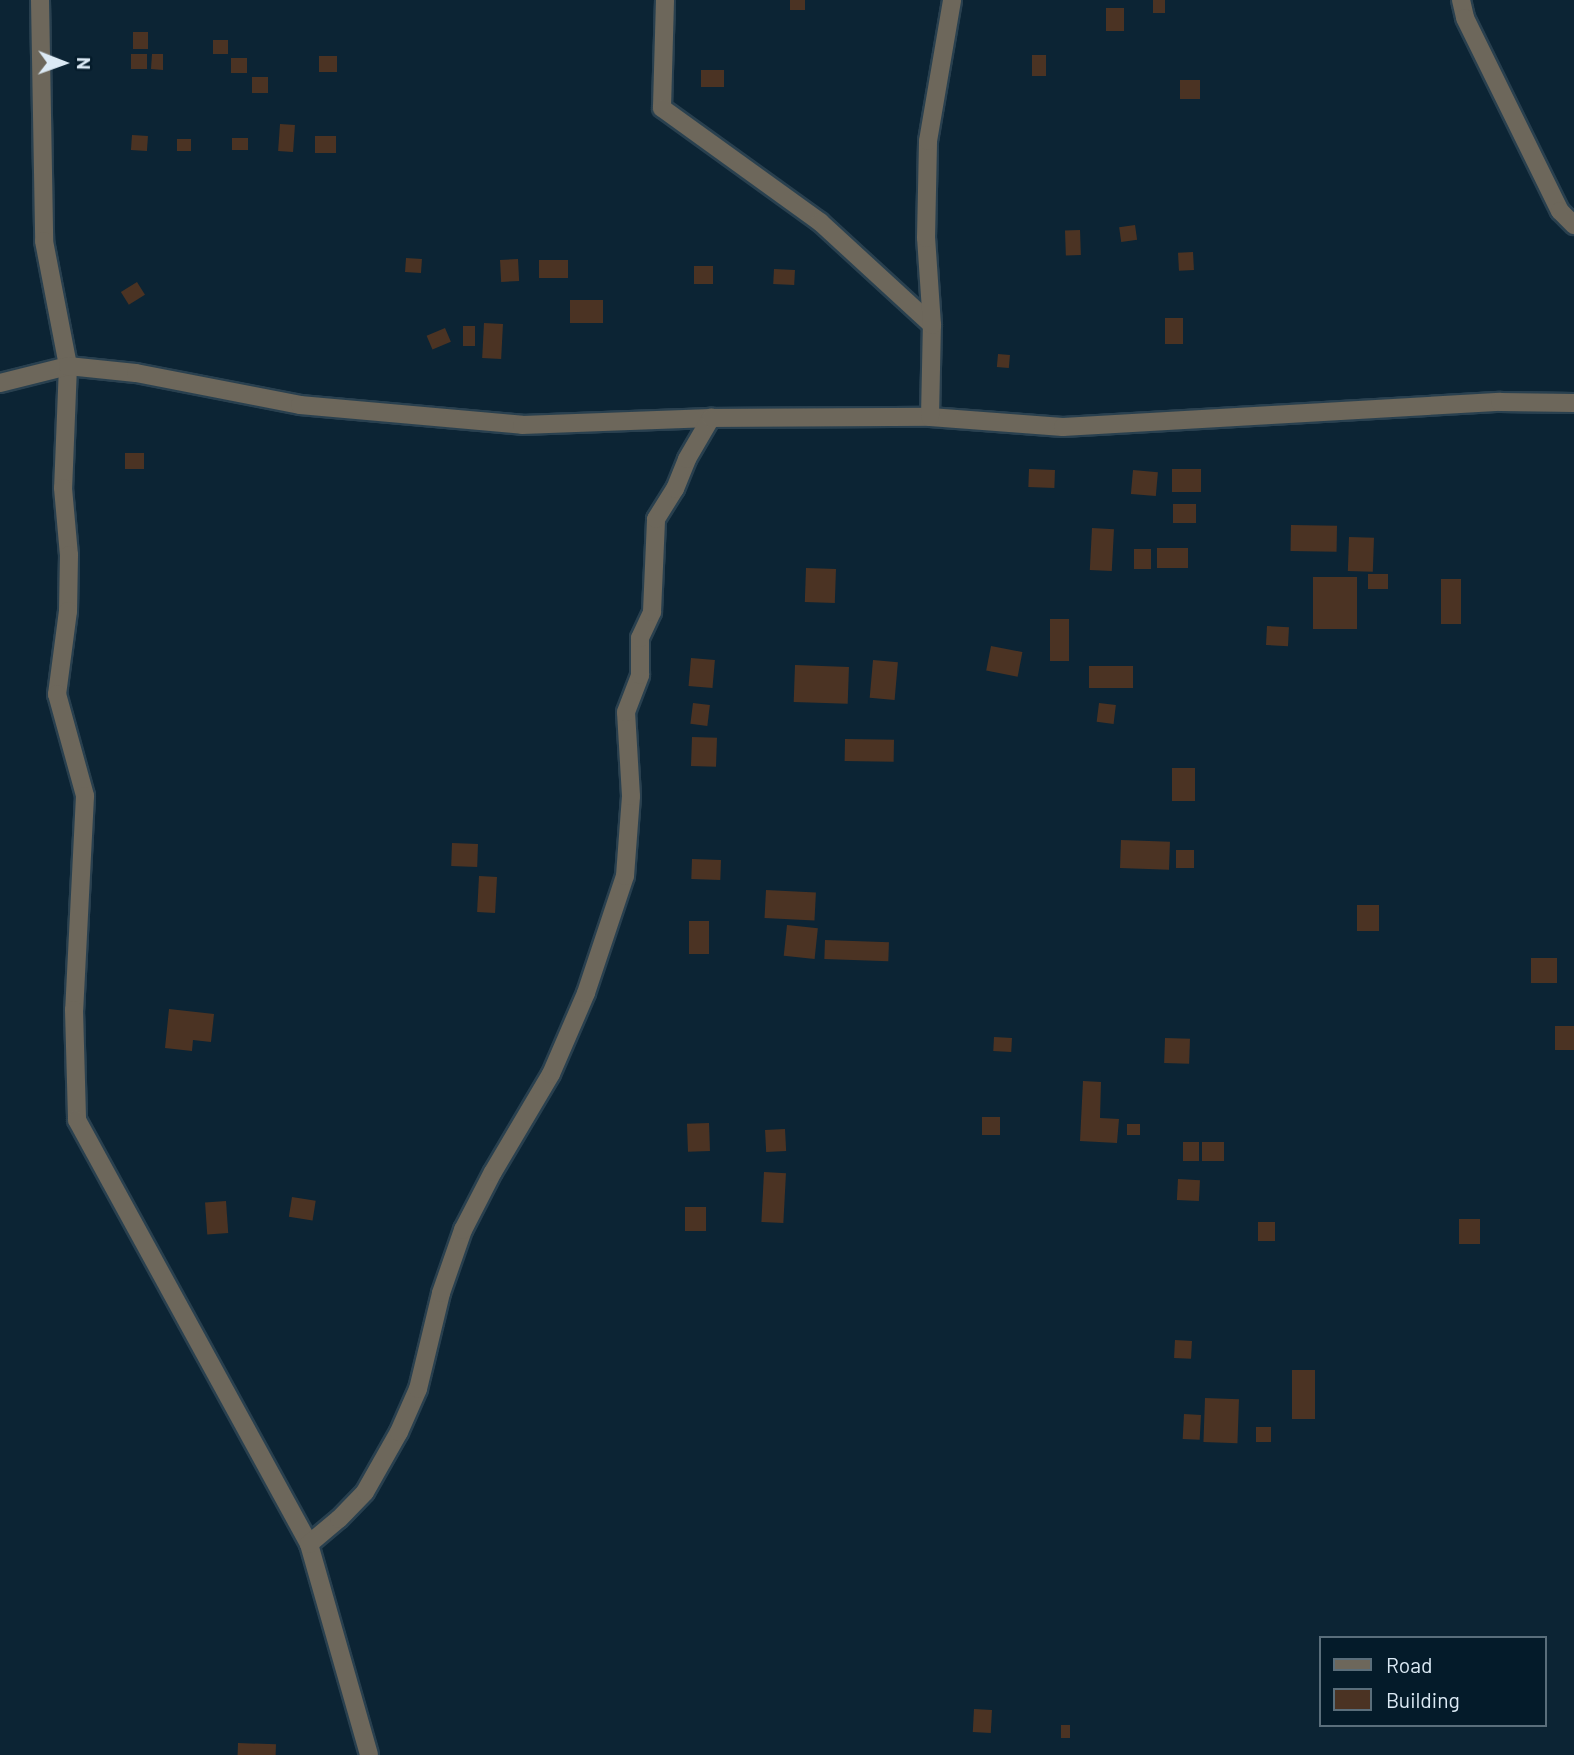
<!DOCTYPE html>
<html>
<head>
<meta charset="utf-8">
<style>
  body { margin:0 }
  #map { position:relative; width:1574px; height:1755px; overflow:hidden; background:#0c2434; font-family:Barlow,sans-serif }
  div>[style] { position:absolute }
  .building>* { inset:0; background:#4b3323; transform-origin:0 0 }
  .roads { filter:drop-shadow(2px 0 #29404f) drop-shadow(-2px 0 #29404f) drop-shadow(0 2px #29404f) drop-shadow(0 -2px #29404f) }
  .minor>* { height:18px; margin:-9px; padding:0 9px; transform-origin:9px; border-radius:9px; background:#6d675b }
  span { translate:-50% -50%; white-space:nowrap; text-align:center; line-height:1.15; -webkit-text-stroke:7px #041b2a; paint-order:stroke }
  .legend { position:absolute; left:1319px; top:1636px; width:228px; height:91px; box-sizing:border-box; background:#041b2a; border:2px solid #5a6e7b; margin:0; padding:9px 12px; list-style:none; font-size:21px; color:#dceaf5 }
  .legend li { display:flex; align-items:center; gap:14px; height:35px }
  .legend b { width:35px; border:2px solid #5a6e7b }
  .north { position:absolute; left:28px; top:28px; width:70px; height:70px; -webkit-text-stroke:5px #041b2a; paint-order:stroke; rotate:91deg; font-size:19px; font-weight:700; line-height:28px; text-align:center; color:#dceaf5 }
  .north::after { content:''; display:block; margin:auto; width:24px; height:32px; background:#dceaf5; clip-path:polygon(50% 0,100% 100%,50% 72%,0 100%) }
</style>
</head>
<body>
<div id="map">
  <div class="building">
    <div style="left:790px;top:0;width:15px;height:10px"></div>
    <div style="left:1153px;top:0;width:12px;height:13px"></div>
    <div style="left:1106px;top:8px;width:18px;height:23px"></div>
    <div style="left:133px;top:32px;width:15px;height:17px"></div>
    <div style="left:213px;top:40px;width:15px;height:14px"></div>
    <div style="left:131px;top:54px;width:16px;height:15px"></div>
    <div style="clip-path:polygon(152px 54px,163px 54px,163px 70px,151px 69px)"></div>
    <div style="left:1032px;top:55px;width:14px;height:21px"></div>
    <div style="left:319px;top:56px;width:18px;height:16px"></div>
    <div style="left:231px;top:58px;width:16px;height:15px"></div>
    <div style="left:701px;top:70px;width:23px;height:17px"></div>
    <div style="left:252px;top:77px;width:16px;height:16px"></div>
    <div style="left:1180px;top:80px;width:20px;height:19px"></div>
    <div style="left:280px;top:124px;width:15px;height:27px;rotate:4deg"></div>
    <div style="left:132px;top:135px;width:16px;height:15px;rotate:4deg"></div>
    <div style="left:315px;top:136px;width:21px;height:17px"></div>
    <div style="left:232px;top:138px;width:16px;height:12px"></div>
    <div style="left:177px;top:139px;width:14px;height:12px"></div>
    <div style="left:1135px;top:225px;width:15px;height:16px;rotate:82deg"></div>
    <div style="left:1080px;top:230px;width:25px;height:15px;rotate:88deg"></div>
    <div style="left:1193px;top:252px;width:18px;height:15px;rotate:87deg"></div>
    <div style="left:406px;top:258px;width:16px;height:14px;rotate:4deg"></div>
    <div style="left:518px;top:259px;width:22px;height:18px;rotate:87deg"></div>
    <div style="left:539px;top:260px;width:29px;height:18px"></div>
    <div style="left:694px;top:266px;width:19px;height:18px"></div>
    <div style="left:774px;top:269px;width:21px;height:15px;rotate:3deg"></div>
    <div style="left:137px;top:282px;width:15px;height:19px;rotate:58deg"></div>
    <div style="left:570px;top:300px;width:33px;height:23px"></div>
    <div style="left:1165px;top:318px;width:18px;height:26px"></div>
    <div style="left:484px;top:323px;width:19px;height:35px;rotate:3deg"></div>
    <div style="left:475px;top:326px;width:20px;height:12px;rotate:90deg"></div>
    <div style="left:445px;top:328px;width:15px;height:20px;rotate:67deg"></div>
    <div style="left:998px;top:354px;width:12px;height:13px;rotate:5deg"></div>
    <div style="left:125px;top:453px;width:19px;height:16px"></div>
    <div style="left:1029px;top:469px;width:26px;height:18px;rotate:2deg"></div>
    <div style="left:1172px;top:469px;width:29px;height:23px"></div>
    <div style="left:1133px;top:470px;width:25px;height:24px;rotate:5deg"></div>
    <div style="left:1173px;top:504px;width:23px;height:19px"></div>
    <div style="left:1291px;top:525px;width:46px;height:26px;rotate:1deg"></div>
    <div style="left:1092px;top:528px;width:22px;height:42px;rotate:3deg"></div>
    <div style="left:1349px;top:537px;width:25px;height:34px;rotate:2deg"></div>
    <div style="left:1157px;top:548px;width:31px;height:20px"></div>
    <div style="left:1134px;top:549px;width:17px;height:20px"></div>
    <div style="left:806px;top:568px;width:30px;height:34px;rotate:2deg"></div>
    <div style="left:1368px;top:574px;width:20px;height:15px"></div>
    <div style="left:1313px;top:577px;width:44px;height:52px"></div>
    <div style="left:1441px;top:579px;width:20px;height:45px"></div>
    <div style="left:1050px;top:619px;width:19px;height:42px"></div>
    <div style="left:1267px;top:626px;width:22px;height:19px;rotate:3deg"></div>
    <div style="left:991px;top:646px;width:32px;height:25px;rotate:11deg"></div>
    <div style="left:691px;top:658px;width:24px;height:28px;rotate:5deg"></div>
    <div style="left:873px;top:660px;width:25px;height:38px;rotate:5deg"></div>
    <div style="left:795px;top:665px;width:54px;height:37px;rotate:2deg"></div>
    <div style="left:1089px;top:666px;width:44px;height:22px"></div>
    <div style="left:693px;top:703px;width:17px;height:21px;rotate:7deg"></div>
    <div style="left:1099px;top:703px;width:17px;height:19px;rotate:7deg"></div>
    <div style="left:692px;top:737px;width:25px;height:29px;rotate:2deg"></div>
    <div style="left:845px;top:739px;width:49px;height:22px;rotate:1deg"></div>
    <div style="left:1172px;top:768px;width:23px;height:33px"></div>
    <div style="left:1121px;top:840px;width:49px;height:28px;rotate:2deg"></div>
    <div style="left:452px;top:843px;width:26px;height:23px;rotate:2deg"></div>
    <div style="left:1176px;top:850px;width:18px;height:18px"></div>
    <div style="left:692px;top:859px;width:29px;height:20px;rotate:2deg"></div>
    <div style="left:479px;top:876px;width:18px;height:36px;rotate:3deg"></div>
    <div style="left:766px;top:890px;width:50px;height:28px;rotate:3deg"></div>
    <div style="left:1357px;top:905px;width:22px;height:26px"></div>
    <div style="left:689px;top:921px;width:20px;height:33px"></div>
    <div style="left:787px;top:925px;width:31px;height:31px;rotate:6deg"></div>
    <div style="left:825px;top:940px;width:64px;height:19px;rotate:2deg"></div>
    <div style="left:1531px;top:958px;width:26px;height:25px"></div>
    <div style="clip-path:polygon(169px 1009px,214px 1014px,211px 1042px,193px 1040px,192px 1051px,165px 1048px)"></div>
    <div style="left:1574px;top:1026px;width:24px;height:19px;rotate:90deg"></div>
    <div style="left:994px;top:1037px;width:18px;height:14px;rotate:3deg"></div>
    <div style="left:1165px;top:1038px;width:25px;height:25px;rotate:2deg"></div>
    <div style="clip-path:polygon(1083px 1081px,1101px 1082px,1100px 1118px,1119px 1119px,1117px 1143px,1080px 1141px)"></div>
    <div style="left:1000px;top:1117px;width:18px;height:18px;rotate:90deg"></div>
    <div style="left:709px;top:1123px;width:28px;height:22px;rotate:88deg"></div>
    <div style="left:1127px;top:1124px;width:13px;height:11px"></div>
    <div style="left:785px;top:1129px;width:22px;height:20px;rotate:87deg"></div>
    <div style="left:1183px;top:1142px;width:16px;height:19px"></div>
    <div style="left:1202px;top:1142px;width:22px;height:19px"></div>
    <div style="left:764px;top:1172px;width:22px;height:50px;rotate:3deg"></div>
    <div style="left:1178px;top:1179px;width:22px;height:21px;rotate:3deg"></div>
    <div style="left:292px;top:1197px;width:24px;height:20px;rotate:9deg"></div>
    <div style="left:226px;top:1201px;width:32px;height:21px;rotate:86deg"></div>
    <div style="left:685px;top:1207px;width:21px;height:24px"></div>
    <div style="left:1459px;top:1219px;width:21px;height:25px"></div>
    <div style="left:1258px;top:1222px;width:17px;height:19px"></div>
    <div style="left:1175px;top:1340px;width:17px;height:18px;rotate:3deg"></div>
    <div style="left:1292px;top:1370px;width:23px;height:49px"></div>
    <div style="left:1205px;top:1398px;width:34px;height:44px;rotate:2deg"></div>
    <div style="left:1184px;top:1414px;width:17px;height:25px;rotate:3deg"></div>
    <div style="left:1256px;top:1427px;width:15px;height:15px"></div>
    <div style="left:974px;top:1709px;width:18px;height:23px;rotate:3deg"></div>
    <div style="left:1061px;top:1725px;width:9px;height:13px"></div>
    <div style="left:238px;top:1743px;width:38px;height:12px;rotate:2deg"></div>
  </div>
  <div class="roads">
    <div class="minor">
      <div style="left:40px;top:0;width:241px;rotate:89deg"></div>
      <div style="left:44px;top:241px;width:127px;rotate:79.1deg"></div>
      <div style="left:68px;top:366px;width:122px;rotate:92.3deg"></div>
      <div style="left:63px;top:488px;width:67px;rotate:84.9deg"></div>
      <div style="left:69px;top:555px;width:56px;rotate:91deg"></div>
      <div style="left:68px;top:611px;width:84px;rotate:97.5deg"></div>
      <div style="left:57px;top:694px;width:106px;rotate:74.6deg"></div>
      <div style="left:85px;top:796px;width:214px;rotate:92.9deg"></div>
      <div style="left:74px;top:1010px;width:110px;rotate:88.4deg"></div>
      <div style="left:77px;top:1120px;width:483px;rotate:61.3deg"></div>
      <div style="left:309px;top:1544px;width:219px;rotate:74.1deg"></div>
      <div style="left:665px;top:0;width:108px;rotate:91.6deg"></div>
      <div style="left:662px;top:108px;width:195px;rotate:35.8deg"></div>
      <div style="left:820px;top:222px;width:152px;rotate:42.6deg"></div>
      <div style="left:1461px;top:0;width:18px;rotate:77deg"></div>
      <div style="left:1465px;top:18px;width:215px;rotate:63.8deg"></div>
      <div style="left:1560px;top:211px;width:20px;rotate:45deg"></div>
      <div style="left:0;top:383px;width:70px;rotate:-14deg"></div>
      <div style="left:68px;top:366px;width:68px;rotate:5.9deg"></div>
      <div style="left:136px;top:373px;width:167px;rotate:11deg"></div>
      <div style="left:300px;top:405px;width:223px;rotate:5.1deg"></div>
      <div style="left:522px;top:425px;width:189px;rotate:-2.1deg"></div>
      <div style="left:930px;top:417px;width:133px;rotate:4.3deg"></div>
      <div style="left:1063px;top:427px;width:438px;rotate:-3.3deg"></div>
      <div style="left:1500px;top:402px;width:74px;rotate:0.8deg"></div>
      <div style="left:309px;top:1544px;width:39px;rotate:-40deg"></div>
      <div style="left:339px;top:1519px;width:37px;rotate:-46deg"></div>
      <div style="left:365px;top:1492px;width:69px;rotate:-60.5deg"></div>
      <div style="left:399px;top:1432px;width:47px;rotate:-66.2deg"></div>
      <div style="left:418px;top:1389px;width:99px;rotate:-76.5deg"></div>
      <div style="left:441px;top:1293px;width:67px;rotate:-70.8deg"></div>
      <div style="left:463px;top:1230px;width:65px;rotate:-62.7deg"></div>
      <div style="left:493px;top:1172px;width:114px;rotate:-59.4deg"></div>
      <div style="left:551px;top:1074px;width:88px;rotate:-66.6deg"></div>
      <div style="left:586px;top:993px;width:123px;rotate:-71.6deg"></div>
      <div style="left:625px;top:876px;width:80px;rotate:-85.7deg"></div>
      <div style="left:631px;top:796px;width:84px;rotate:-93.4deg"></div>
      <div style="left:626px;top:712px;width:40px;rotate:-69deg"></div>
      <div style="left:640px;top:675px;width:37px;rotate:-90deg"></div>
      <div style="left:640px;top:638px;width:29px;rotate:-65deg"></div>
      <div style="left:652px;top:612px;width:93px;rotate:-87.5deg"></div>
      <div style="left:656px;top:519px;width:36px;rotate:-58deg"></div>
      <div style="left:675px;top:489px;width:32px;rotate:-68deg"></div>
      <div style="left:687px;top:459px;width:48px;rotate:-59.7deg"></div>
      <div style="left:711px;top:418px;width:219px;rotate:-0.3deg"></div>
      <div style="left:930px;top:417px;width:92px;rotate:-88.8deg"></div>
      <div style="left:932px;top:325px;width:87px;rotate:-93.9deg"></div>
      <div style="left:926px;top:238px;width:97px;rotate:-88.8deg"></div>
      <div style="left:928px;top:141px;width:143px;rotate:-80.3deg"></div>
    </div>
  </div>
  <ul class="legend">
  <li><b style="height:9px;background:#6d675b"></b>Road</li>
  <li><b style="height:19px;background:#4b3323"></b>Building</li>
  </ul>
  <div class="north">N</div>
</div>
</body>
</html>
